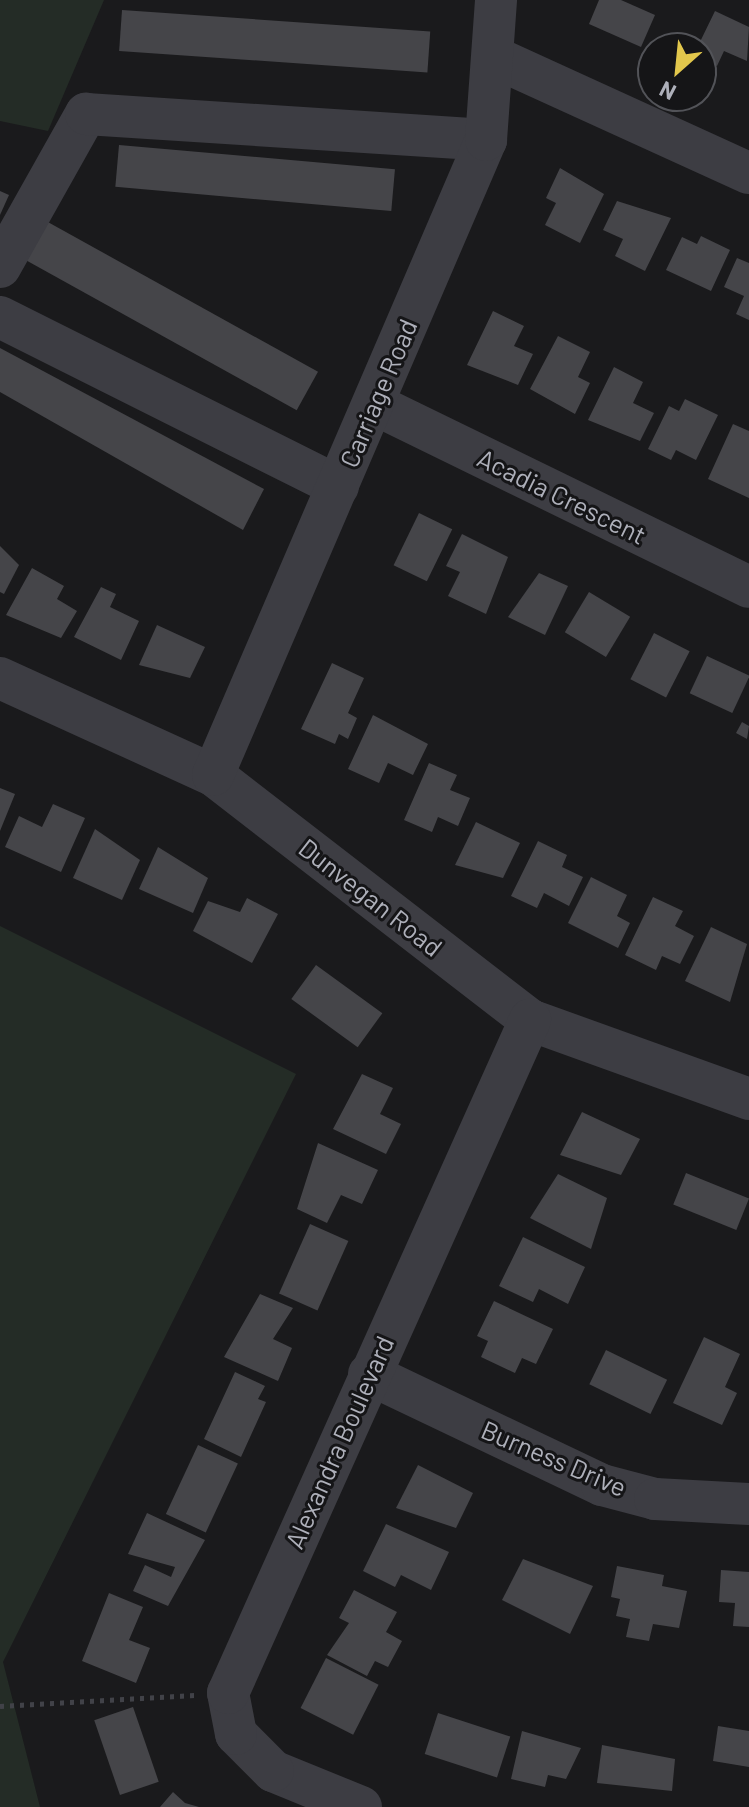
<!DOCTYPE html>
<html>
<head>
<meta charset="utf-8">
<style>
  body { margin:0 }
  #map { position:relative; width:749px; height:1807px; overflow:hidden; background:#1a1a1c; font-family:Barlow,sans-serif }
  div>[style] { position:absolute }
  .green>* { inset:0; background:#242c26 }
  .building>* { inset:0; background:#454549; transform-origin:0 0 }
  .path>* { height:5px; margin-top:-2.5px; transform-origin:0; background:repeating-linear-gradient(90deg,#414248 0 4px,transparent 0 10px) }
  .minor>* { height:42px; margin:-21px; padding:0 21px; transform-origin:21px; border-radius:21px; background:#3d3d43 }
  span { translate:-50% -50%; white-space:nowrap; text-align:center; line-height:1.15; -webkit-text-stroke:6px #151517; paint-order:stroke }
  .street-label { font-size:26px; color:#aeb0ba }
  .north { position:absolute; left:637px; top:32px; width:80px; height:80px; box-sizing:border-box; background:#151517; border:2px solid #525358; border-radius:50%; rotate:207deg; font-size:22px; font-weight:700; line-height:32px; text-align:center; color:#aeb0ba }
  .north::after { content:''; display:block; margin:auto; width:28px; height:36px; background:#e2c74c; clip-path:polygon(50% 0,100% 100%,50% 72%,0 100%) }
</style>
</head>
<body>
<div id="map">
  <div class="green">
    <div style="clip-path:polygon(0 0,104px 0,48px 131px,0 121px)"></div>
    <div style="clip-path:polygon(0 926px,296px 1074px,3px 1662px,40px 1807px,0 1807px)"></div>
  </div>
  <div class="building">
    <div style="clip-path:polygon(599px 0,621px 0,655px 15px,641px 47px,589px 24px)"></div>
    <div style="left:122px;top:10px;width:309px;height:41px;rotate:4deg"></div>
    <div style="clip-path:polygon(715px 11px,749px 27px,747px 61px,724px 51px,717px 66px,701px 59px,697px 48px)"></div>
    <div style="left:119px;top:145px;width:277px;height:42px;rotate:5deg"></div>
    <div style="clip-path:polygon(560px 168px,604px 194px,580px 243px,545px 225px,556px 203px,546px 198px)"></div>
    <div style="clip-path:polygon(0 191px,9px 195px,0 215px)"></div>
    <div style="clip-path:polygon(617px 201px,671px 218px,645px 271px,615px 256px,623px 239px,603px 230px)"></div>
    <div style="left:46px;top:221px;width:311px;height:44px;rotate:29deg"></div>
    <div style="clip-path:polygon(701px 236px,730px 250px,711px 291px,666px 270px,682px 237px,697px 244px)"></div>
    <div style="clip-path:polygon(737px 258px,749px 263px,749px 320px,736px 314px,744px 296px,724px 287px)"></div>
    <div style="clip-path:polygon(493px 311px,524px 326px,514px 346px,533px 354px,518px 385px,467px 365px)"></div>
    <div style="clip-path:polygon(558px 336px,590px 352px,578px 377px,590px 383px,575px 414px,530px 389px)"></div>
    <div style="clip-path:polygon(0 348px,264px 489px,243px 530px,0 392px)"></div>
    <div style="clip-path:polygon(614px 367px,643px 382px,633px 403px,654px 413px,640px 441px,588px 420px)"></div>
    <div style="clip-path:polygon(685px 399px,718px 415px,696px 460px,676px 450px,671px 460px,648px 449px,669px 406px,679px 411px)"></div>
    <div style="clip-path:polygon(733px 424px,749px 431px,749px 498px,708px 479px)"></div>
    <div style="left:419px;top:513px;width:37px;height:58px;rotate:26deg"></div>
    <div style="clip-path:polygon(462px 534px,508px 557px,486px 614px,448px 596px,460px 572px,446px 566px)"></div>
    <div style="clip-path:polygon(0 546px,19px 565px,4px 594px,0 592px)"></div>
    <div style="clip-path:polygon(32px 568px,64px 586px,57px 599px,77px 611px,61px 638px,6px 615px)"></div>
    <div style="clip-path:polygon(539px 573px,568px 586px,545px 635px,508px 617px)"></div>
    <div style="clip-path:polygon(101px 587px,116px 594px,110px 607px,139px 621px,121px 660px,74px 637px)"></div>
    <div style="left:589px;top:592px;width:48px;height:47px;rotate:31deg"></div>
    <div style="clip-path:polygon(157px 625px,205px 647px,190px 678px,139px 665px)"></div>
    <div style="left:654px;top:633px;width:40px;height:52px;rotate:27deg"></div>
    <div style="left:707px;top:656px;width:47px;height:41px;rotate:25deg"></div>
    <div style="clip-path:polygon(332px 663px,364px 678px,348px 713px,357px 718px,348px 739px,339px 734px,335px 744px,301px 729px)"></div>
    <div style="clip-path:polygon(373px 715px,428px 744px,413px 775px,388px 763px,379px 783px,348px 769px)"></div>
    <div style="clip-path:polygon(742px 722px,749px 726px,747px 739px,736px 733px)"></div>
    <div style="clip-path:polygon(429px 763px,457px 775px,450px 790px,470px 798px,458px 826px,438px 817px,432px 832px,404px 820px)"></div>
    <div style="clip-path:polygon(0 788px,15px 794px,0 831px)"></div>
    <div style="clip-path:polygon(53px 804px,85px 818px,61px 872px,5px 847px,19px 816px,42px 827px)"></div>
    <div style="clip-path:polygon(476px 822px,520px 843px,503px 878px,455px 865px)"></div>
    <div style="clip-path:polygon(95px 829px,140px 860px,122px 900px,73px 878px)"></div>
    <div style="clip-path:polygon(538px 841px,567px 855px,562px 867px,583px 877px,569px 906px,544px 893px,537px 908px,511px 896px)"></div>
    <div style="clip-path:polygon(158px 847px,208px 878px,193px 913px,139px 889px)"></div>
    <div style="clip-path:polygon(591px 877px,627px 895px,617px 916px,630px 923px,618px 948px,568px 923px)"></div>
    <div style="clip-path:polygon(653px 897px,683px 911px,675px 926px,694px 936px,680px 964px,662px 956px,656px 970px,625px 955px)"></div>
    <div style="clip-path:polygon(247px 898px,278px 914px,252px 963px,193px 931px,208px 901px,240px 912px)"></div>
    <div style="clip-path:polygon(711px 927px,747px 944px,730px 1002px,685px 981px)"></div>
    <div style="left:316px;top:965px;width:82px;height:42px;rotate:36deg"></div>
    <div style="clip-path:polygon(362px 1074px,393px 1088px,380px 1114px,401px 1124px,386px 1154px,333px 1129px)"></div>
    <div style="clip-path:polygon(582px 1112px,640px 1139px,621px 1175px,560px 1155px)"></div>
    <div style="clip-path:polygon(318px 1143px,378px 1170px,362px 1204px,341px 1195px,327px 1223px,297px 1209px)"></div>
    <div style="left:686px;top:1173px;width:68px;height:34px;rotate:22deg"></div>
    <div style="clip-path:polygon(558px 1174px,607px 1198px,591px 1249px,530px 1218px)"></div>
    <div style="left:310px;top:1224px;width:42px;height:76px;rotate:24deg"></div>
    <div style="clip-path:polygon(523px 1237px,585px 1267px,568px 1304px,539px 1289px,533px 1302px,499px 1286px)"></div>
    <div style="clip-path:polygon(260px 1294px,293px 1308px,273px 1339px,292px 1348px,278px 1381px,224px 1357px)"></div>
    <div style="clip-path:polygon(494px 1301px,553px 1329px,536px 1364px,522px 1358px,515px 1373px,481px 1357px,488px 1341px,477px 1336px)"></div>
    <div style="clip-path:polygon(704px 1337px,740px 1354px,725px 1387px,737px 1393px,722px 1425px,673px 1403px)"></div>
    <div style="left:606px;top:1350px;width:68px;height:38px;rotate:26deg"></div>
    <div style="clip-path:polygon(235px 1372px,265px 1386px,258px 1399px,266px 1402px,241px 1457px,204px 1439px)"></div>
    <div style="left:198px;top:1445px;width:44px;height:76px;rotate:25deg"></div>
    <div style="clip-path:polygon(418px 1465px,473px 1493px,456px 1528px,396px 1508px)"></div>
    <div style="clip-path:polygon(147px 1513px,205px 1540px,168px 1606px,133px 1591px,145px 1565px,171px 1577px,175px 1567px,128px 1554px)"></div>
    <div style="clip-path:polygon(386px 1524px,449px 1552px,431px 1590px,401px 1575px,395px 1587px,363px 1571px)"></div>
    <div style="clip-path:polygon(523px 1559px,593px 1586px,570px 1634px,502px 1600px)"></div>
    <div style="clip-path:polygon(617px 1566px,664px 1575px,662px 1586px,687px 1591px,679px 1628px,653px 1624px,649px 1641px,626px 1637px,630px 1619px,616px 1616px,620px 1599px,611px 1597px)"></div>
    <div style="clip-path:polygon(721px 1570px,749px 1572px,749px 1627px,733px 1626px,735px 1603px,719px 1602px)"></div>
    <div style="clip-path:polygon(354px 1590px,397px 1612px,386px 1632px,402px 1641px,388px 1667px,375px 1661px,367px 1676px,327px 1655px,349px 1623px,339px 1618px)"></div>
    <div style="clip-path:polygon(109px 1593px,143px 1607px,129px 1640px,150px 1648px,136px 1683px,82px 1661px)"></div>
    <div style="left:326px;top:1658px;width:59px;height:56px;rotate:27deg"></div>
    <div style="left:133px;top:1707px;width:79px;height:41px;rotate:71deg"></div>
    <div style="left:438px;top:1713px;width:76px;height:43px;rotate:18deg"></div>
    <div style="clip-path:polygon(718px 1726px,749px 1731px,749px 1767px,713px 1761px)"></div>
    <div style="clip-path:polygon(522px 1731px,581px 1748px,566px 1779px,548px 1775px,545px 1787px,511px 1779px)"></div>
    <div style="clip-path:polygon(602px 1745px,675px 1759px,672px 1791px,597px 1783px)"></div>
    <div style="clip-path:polygon(173px 1792px,185px 1803px,199px 1807px,160px 1807px)"></div>
  </div>
  <div class="path">
    <div style="left:0;top:1706px;width:195px;rotate:-3.2deg"></div>
  </div>
  <div class="minor">
    <div style="left:494px;top:57px;width:280px;rotate:24.5deg"></div>
    <div style="left:0;top:267px;width:176px;rotate:-60.7deg"></div>
    <div style="left:86px;top:114px;width:401px;rotate:3.7deg"></div>
    <div style="left:0;top:317px;width:378px;rotate:26.6deg"></div>
    <div style="left:374px;top:404px;width:417px;rotate:26deg"></div>
    <div style="left:0;top:678px;width:234px;rotate:24.5deg"></div>
    <div style="left:213px;top:775px;width:401px;rotate:37.7deg"></div>
    <div style="left:530px;top:1020px;width:233px;rotate:19.8deg"></div>
    <div style="left:213px;top:775px;width:691px;rotate:-66.74deg"></div>
    <div style="left:486px;top:140px;width:140px;rotate:-85.9deg"></div>
    <div style="left:369px;top:1374px;width:258px;rotate:25.5deg"></div>
    <div style="left:602px;top:1485px;width:55px;rotate:14.8deg"></div>
    <div style="left:655px;top:1499px;width:94px;rotate:3deg"></div>
    <div style="left:361px;top:1807px;width:95px;rotate:-157.8deg"></div>
    <div style="left:273px;top:1771px;width:52px;rotate:-135deg"></div>
    <div style="left:236px;top:1734px;width:42px;rotate:-101deg"></div>
    <div style="left:228px;top:1693px;width:738px;rotate:-65.83deg"></div>
  </div>
  <div class="street-label">
    <span style="left:378px;top:393px;rotate:-67deg">Carriage Road</span>
    <span style="left:562px;top:496px;rotate:26deg">Acadia Crescent</span>
    <span style="left:371px;top:897px;rotate:38deg">Dunvegan Road</span>
    <span style="left:339px;top:1442px;rotate:-66deg">Alexandra Boulevard</span>
    <span style="left:554px;top:1458px;rotate:23deg">Burness Drive</span>
  </div>
  <div class="north">N</div>
</div>
</body>
</html>
